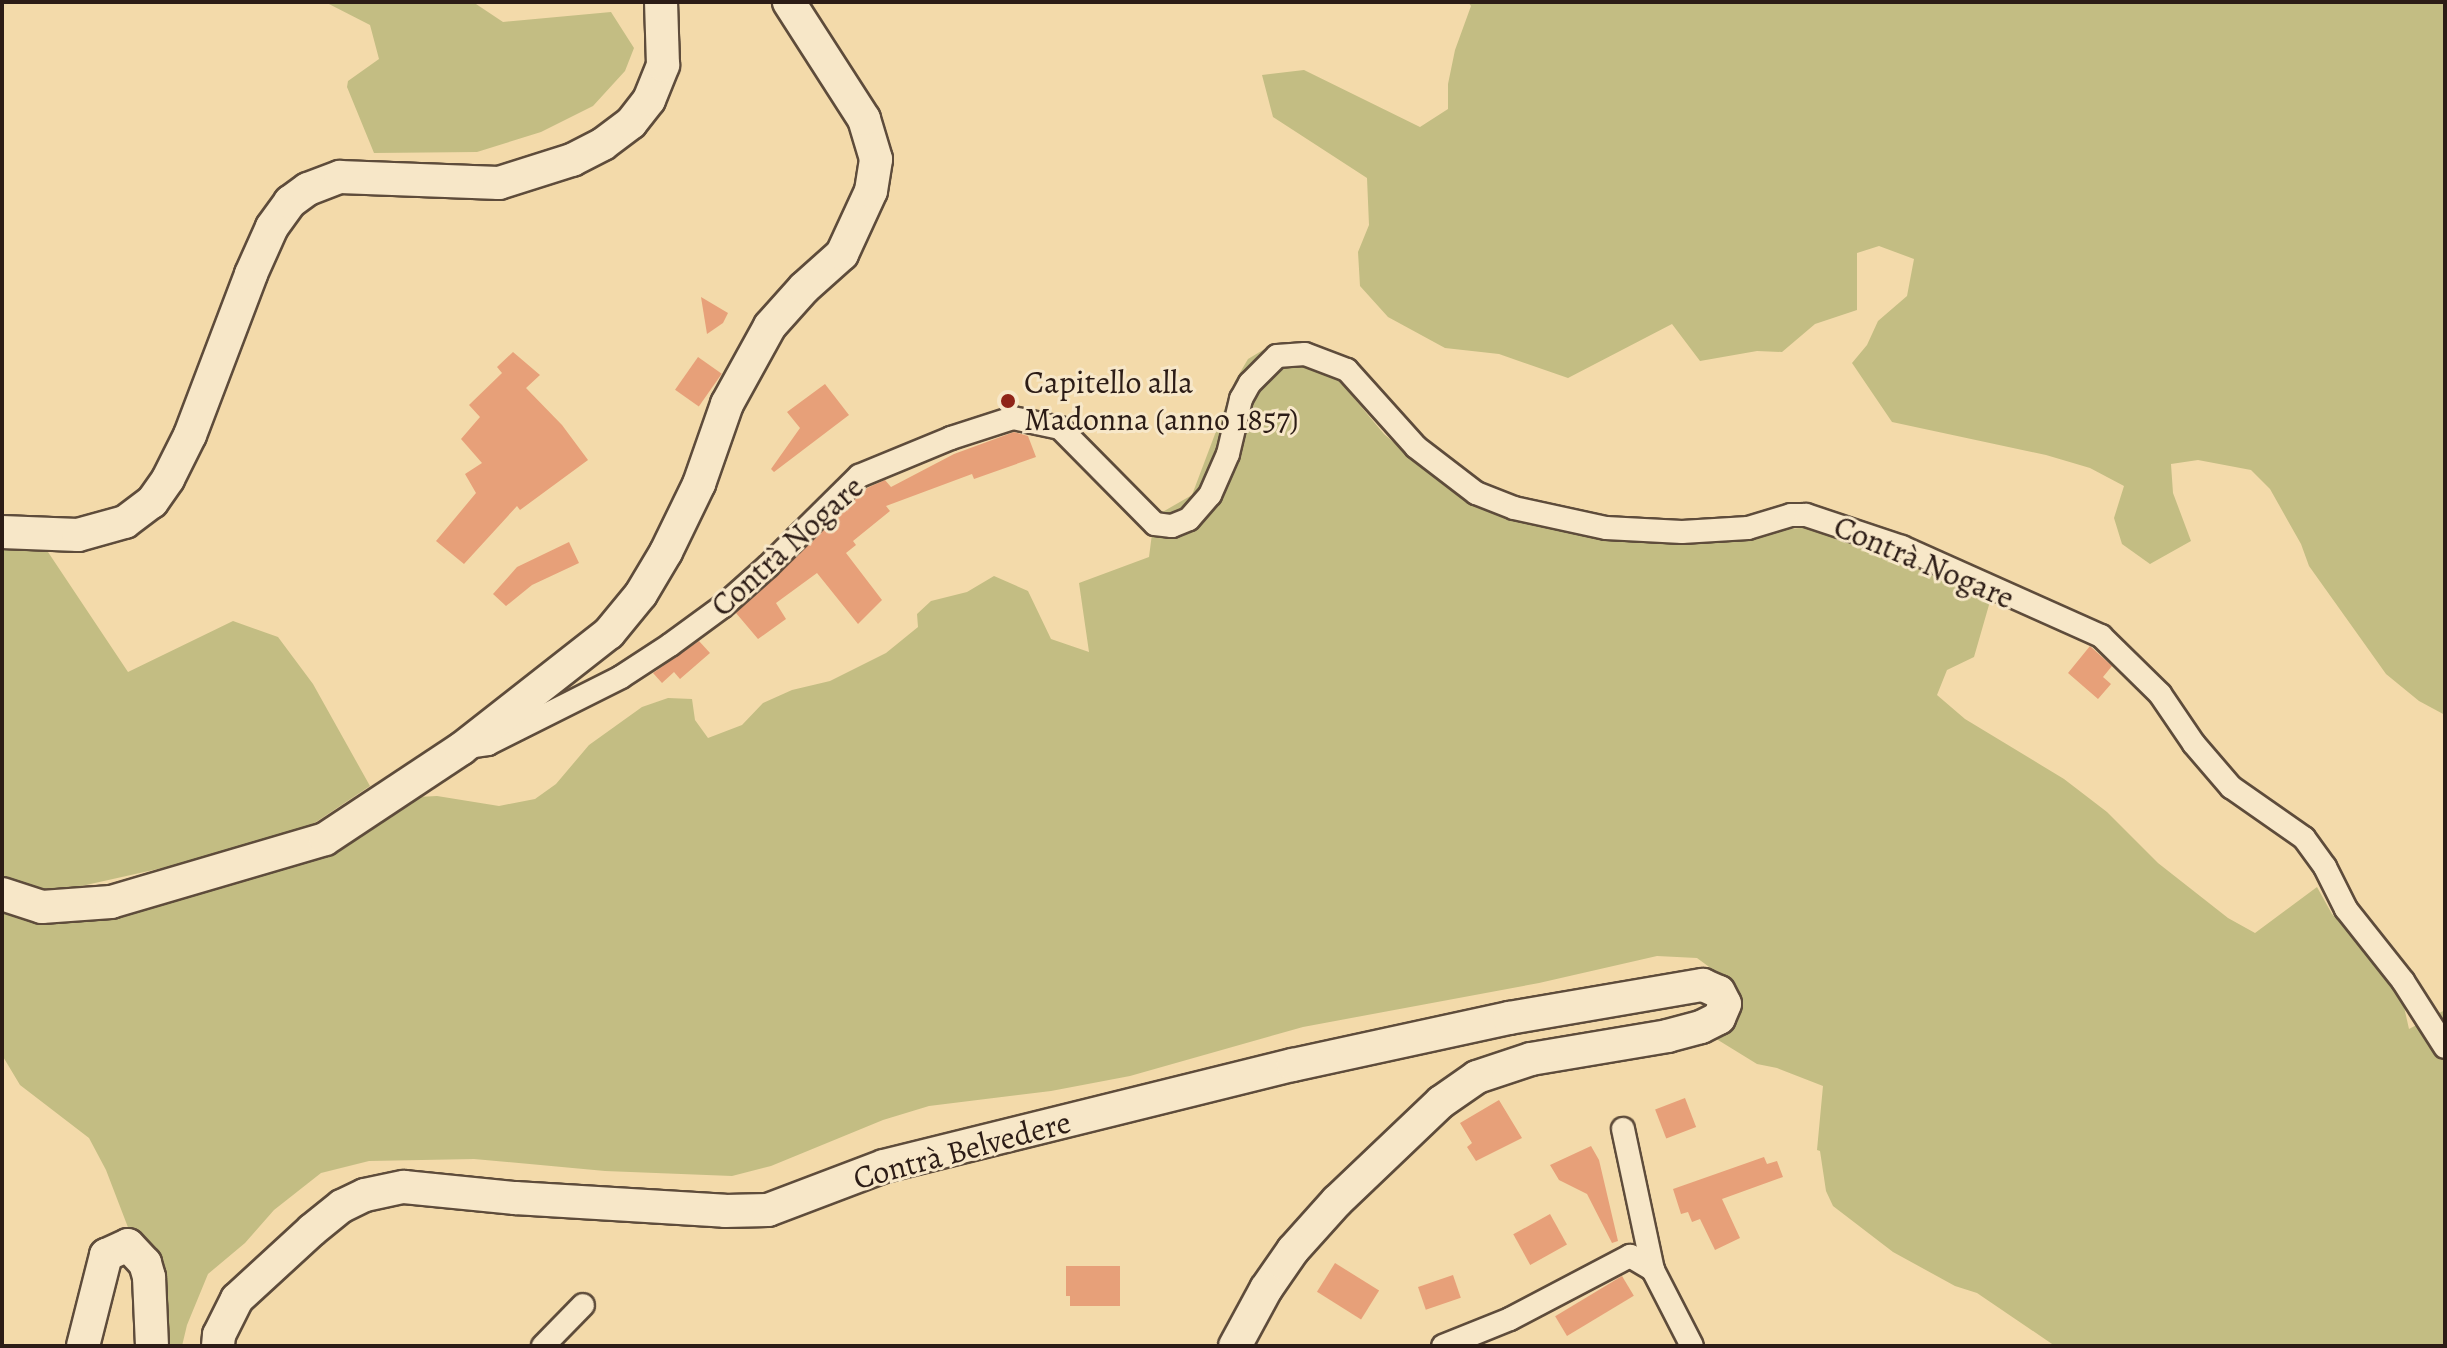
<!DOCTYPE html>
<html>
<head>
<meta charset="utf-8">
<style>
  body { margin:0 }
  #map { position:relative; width:2447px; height:1348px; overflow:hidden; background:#f3daaa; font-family:Alegreya,serif }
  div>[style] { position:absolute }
  .green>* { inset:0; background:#c3bd83 }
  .building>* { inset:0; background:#e7a079; transform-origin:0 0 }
  .roads { filter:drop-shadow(2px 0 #5e4c3b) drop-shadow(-2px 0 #5e4c3b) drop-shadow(0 2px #5e4c3b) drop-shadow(0 -2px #5e4c3b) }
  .street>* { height:22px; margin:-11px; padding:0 11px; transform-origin:11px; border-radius:11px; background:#f7e7c8 }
  .secondary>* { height:32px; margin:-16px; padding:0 16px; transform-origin:16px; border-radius:16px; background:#f7e7c8 }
  .dots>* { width:22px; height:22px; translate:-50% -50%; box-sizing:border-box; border:4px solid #f7e7c8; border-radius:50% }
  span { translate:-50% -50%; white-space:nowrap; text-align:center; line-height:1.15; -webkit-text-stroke:6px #f7e7c8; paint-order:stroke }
  .poi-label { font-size:32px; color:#2c1c16 }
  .left { translate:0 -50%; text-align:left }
  .street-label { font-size:32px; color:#2c1c16 }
  .frame { position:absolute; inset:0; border:4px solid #2c1c16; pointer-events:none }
</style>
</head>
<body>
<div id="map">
  <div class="green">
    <div style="clip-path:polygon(325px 2px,473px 2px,503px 22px,611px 12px,634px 48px,625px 71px,593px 106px,541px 132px,477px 152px,374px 153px,347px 87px,348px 81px,379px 59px,370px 25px)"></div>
    <div style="clip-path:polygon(1468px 2px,2445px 2px,2445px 715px,2419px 701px,2386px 674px,2309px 566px,2301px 544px,2270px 489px,2251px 470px,2198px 460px,2171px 464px,2173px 493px,2191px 541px,2150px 564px,2122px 544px,2114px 518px,2124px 486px,2090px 468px,2046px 455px,1892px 422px,1852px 363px,1867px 345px,1878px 321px,1907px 296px,1914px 259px,1879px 246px,1857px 253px,1857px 310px,1815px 324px,1782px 352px,1757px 351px,1700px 361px,1672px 324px,1568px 378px,1499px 354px,1445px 348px,1388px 317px,1360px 286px,1358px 252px,1369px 225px,1367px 178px,1273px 117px,1262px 75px,1304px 70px,1420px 127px,1448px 109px,1448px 84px,1455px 50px,1471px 6px)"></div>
    <div style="clip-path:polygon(1281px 345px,1327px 366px,1384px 434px,1422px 467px,1479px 502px,1708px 536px,1812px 527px,1907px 553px,1993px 591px,1974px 657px,1947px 670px,1937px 695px,1965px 719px,2064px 779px,2107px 812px,2158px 863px,2228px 918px,2255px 933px,2317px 887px,2332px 914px,2371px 955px,2402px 998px,2409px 1029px,2445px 1010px,2445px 1346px,2055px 1346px,1977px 1293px,1955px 1286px,1893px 1252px,1833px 1206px,1826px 1191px,1820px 1151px,1817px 1150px,1823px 1086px,1777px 1068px,1757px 1064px,1705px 1032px,1720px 998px,1716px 972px,1697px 958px,1657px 956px,1539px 983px,1303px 1027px,1130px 1076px,1051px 1091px,929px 1106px,883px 1120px,771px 1166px,732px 1176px,605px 1171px,474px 1159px,369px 1161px,321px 1173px,274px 1210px,245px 1243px,208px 1274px,187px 1325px,182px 1346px,146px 1346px,129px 1230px,106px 1170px,89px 1138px,20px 1085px,2px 1055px,2px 894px,92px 894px,287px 842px,358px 800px,437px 796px,499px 806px,535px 799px,556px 784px,589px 745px,642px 707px,668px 698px,692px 699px,695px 720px,708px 738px,742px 725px,763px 703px,792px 690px,830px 681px,886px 653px,918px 627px,917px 614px,931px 601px,967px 592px,994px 576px,1028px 591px,1051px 639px,1089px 652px,1079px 583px,1149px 557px,1153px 526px,1159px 514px,1192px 495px,1235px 381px,1248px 359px,1268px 347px)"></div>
    <div style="clip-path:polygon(2px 538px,40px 540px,128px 672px,233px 621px,278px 637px,313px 684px,370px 786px,310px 826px,243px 850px,68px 889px,22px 889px,2px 880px)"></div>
  </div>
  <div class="building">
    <div style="clip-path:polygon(701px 297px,728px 313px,723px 323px,707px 334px)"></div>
    <div style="clip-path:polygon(513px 352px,540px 375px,526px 388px,562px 425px,588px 460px,520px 510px,517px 506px,464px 564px,436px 541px,476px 493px,465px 474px,482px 463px,461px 439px,480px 417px,469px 405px,502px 373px,497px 367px)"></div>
    <div style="left:698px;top:357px;width:29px;height:40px;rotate:35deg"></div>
    <div style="clip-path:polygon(825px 384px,849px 415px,774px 472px,771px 469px,800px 428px,787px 412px)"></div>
    <div style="clip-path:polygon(1014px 432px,1028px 436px,1036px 457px,974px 479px,972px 474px,886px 506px,890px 511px,853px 541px,856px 545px,846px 553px,882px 600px,858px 624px,817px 573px,776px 603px,786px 619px,758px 639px,736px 613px,867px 488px,885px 480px,891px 487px,954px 454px)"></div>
    <div style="clip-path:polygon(569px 542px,579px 563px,532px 585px,506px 606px,493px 594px,517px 567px)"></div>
    <div style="clip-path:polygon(699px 641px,710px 653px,680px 679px,674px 672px,662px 683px,653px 673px)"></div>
    <div style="clip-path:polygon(2090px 646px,2112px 666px,2103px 677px,2111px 684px,2098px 699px,2068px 673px)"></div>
    <div style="left:1685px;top:1098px;width:31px;height:32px;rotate:69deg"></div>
    <div style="clip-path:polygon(1499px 1100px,1522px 1138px,1476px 1161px,1467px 1147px,1472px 1143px,1460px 1123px)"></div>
    <div style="clip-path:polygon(1591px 1146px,1599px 1160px,1618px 1241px,1612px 1243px,1587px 1194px,1559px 1180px,1550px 1165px)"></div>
    <div style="clip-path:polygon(1764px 1157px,1767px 1164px,1777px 1161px,1783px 1177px,1722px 1199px,1740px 1238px,1715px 1250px,1700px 1219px,1692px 1222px,1688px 1212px,1681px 1214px,1673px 1189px)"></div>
    <div style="left:1550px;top:1214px;width:35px;height:42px;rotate:61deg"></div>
    <div style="left:1335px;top:1263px;width:52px;height:34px;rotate:32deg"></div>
    <div style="clip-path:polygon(1066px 1266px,1120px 1266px,1120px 1306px,1070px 1306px,1070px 1296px,1066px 1296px)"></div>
    <div style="left:1453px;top:1275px;width:24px;height:37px;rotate:71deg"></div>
    <div style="left:1622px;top:1276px;width:23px;height:78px;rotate:59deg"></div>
  </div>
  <div class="roads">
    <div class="street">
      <div style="left:474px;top:746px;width:14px;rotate:-8deg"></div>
      <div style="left:488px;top:744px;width:149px;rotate:-26.7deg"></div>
      <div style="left:621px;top:677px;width:59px;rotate:-33.1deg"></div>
      <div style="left:670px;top:645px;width:64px;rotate:-36.2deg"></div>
      <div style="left:722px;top:607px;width:62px;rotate:-41.7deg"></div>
      <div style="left:768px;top:566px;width:128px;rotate:-44.7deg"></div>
      <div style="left:859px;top:476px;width:100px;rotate:-22.4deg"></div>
      <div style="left:951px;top:438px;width:65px;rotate:-17.9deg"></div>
      <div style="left:1013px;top:418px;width:48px;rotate:12deg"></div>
      <div style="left:1060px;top:428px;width:135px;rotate:45.3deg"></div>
      <div style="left:1155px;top:524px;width:17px;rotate:7deg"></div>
      <div style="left:1172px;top:526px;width:18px;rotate:-22deg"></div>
      <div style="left:1189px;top:519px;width:32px;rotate:-49deg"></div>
      <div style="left:1210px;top:495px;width:45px;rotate:-66.3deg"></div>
      <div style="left:1228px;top:454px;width:57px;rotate:-76.7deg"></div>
      <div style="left:1241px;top:399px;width:18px;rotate:-61deg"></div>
      <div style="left:1250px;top:383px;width:38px;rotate:-45deg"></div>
      <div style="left:1277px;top:356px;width:28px;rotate:-4deg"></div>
      <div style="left:1305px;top:354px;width:45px;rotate:20.9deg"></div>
      <div style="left:1347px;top:370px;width:103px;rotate:48.1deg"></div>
      <div style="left:1416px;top:447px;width:76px;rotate:37.5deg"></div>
      <div style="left:1476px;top:493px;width:41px;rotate:21.5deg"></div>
      <div style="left:1514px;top:508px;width:94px;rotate:12.3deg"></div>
      <div style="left:1606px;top:528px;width:76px;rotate:3deg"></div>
      <div style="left:1682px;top:532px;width:66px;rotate:-3.5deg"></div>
      <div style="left:1748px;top:528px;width:45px;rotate:-16.8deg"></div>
      <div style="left:1791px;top:515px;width:15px"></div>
      <div style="left:1806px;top:515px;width:101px;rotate:18.4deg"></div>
      <div style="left:1902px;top:547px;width:218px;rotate:24.1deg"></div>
      <div style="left:2101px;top:636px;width:83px;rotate:44.5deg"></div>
      <div style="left:2160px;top:694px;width:60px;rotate:55.8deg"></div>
      <div style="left:2194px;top:744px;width:57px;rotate:49.3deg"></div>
      <div style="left:2231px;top:787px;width:89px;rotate:34.9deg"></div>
      <div style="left:2304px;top:838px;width:36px;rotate:54deg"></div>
      <div style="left:2325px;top:867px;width:47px;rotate:63.4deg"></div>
      <div style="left:2346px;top:909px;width:92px;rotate:51.6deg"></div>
      <div style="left:2403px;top:981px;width:78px;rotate:57.5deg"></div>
      <div style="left:1623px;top:1129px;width:144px;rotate:78deg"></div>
      <div style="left:543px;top:1346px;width:57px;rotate:-45.7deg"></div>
      <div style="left:1443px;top:1346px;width:72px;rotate:-21.9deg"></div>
      <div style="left:1510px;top:1319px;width:136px;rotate:-27.7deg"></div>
      <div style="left:1630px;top:1256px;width:27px;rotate:31deg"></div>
      <div style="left:1653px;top:1270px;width:85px;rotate:62.8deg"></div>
    </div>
    <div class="secondary">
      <div style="left:2px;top:532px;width:76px;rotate:2.3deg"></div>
      <div style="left:78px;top:535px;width:49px;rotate:-15.5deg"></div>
      <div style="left:125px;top:522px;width:34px;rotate:-37deg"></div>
      <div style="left:152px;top:502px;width:28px;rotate:-55deg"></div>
      <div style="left:168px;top:479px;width:49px;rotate:-63.4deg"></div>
      <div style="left:190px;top:435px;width:172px;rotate:-69.2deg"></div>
      <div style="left:251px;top:274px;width:51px;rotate:-65.9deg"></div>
      <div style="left:272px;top:227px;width:31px;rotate:-54deg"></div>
      <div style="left:290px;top:202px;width:22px;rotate:-36deg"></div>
      <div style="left:308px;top:189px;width:34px;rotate:-21deg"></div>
      <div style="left:340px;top:177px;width:159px;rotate:2.2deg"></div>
      <div style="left:499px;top:183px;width:77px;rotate:-17.5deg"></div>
      <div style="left:572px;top:160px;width:35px;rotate:-27deg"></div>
      <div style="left:603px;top:144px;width:35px;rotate:-37deg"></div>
      <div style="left:631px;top:123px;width:29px;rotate:-52deg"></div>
      <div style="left:649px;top:100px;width:38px;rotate:-68deg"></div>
      <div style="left:663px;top:65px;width:63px;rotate:-91.8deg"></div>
      <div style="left:2px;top:894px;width:42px;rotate:18deg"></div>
      <div style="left:42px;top:907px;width:69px;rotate:-4.1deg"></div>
      <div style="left:111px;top:902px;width:223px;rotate:-16.4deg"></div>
      <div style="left:325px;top:839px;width:163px;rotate:-33.5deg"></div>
      <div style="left:461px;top:749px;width:188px;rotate:-38.1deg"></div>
      <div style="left:609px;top:633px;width:50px;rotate:-50.6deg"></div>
      <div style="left:641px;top:594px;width:49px;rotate:-59.2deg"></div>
      <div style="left:666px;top:552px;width:76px;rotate:-64.1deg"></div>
      <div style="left:699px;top:484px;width:85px;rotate:-70.7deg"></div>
      <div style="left:727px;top:404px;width:89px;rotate:-61.1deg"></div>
      <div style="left:770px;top:326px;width:51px;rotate:-48.2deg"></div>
      <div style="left:804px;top:288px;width:51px;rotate:-41.8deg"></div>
      <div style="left:842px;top:254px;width:69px;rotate:-65.3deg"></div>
      <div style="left:871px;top:191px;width:32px;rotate:-81deg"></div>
      <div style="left:876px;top:159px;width:42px;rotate:-106.7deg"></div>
      <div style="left:864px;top:119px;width:139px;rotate:-122.7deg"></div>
      <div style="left:83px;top:1346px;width:94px;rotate:-75.8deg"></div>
      <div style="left:106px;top:1255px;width:24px;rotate:-24deg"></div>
      <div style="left:128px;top:1245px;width:25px;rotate:47deg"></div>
      <div style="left:145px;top:1263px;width:15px;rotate:74deg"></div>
      <div style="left:149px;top:1277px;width:69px;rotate:87.5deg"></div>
      <div style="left:218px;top:1346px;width:11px;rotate:-85deg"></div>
      <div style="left:219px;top:1335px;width:40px;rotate:-63.4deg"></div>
      <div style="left:237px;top:1299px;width:102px;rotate:-42.6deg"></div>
      <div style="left:312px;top:1230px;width:38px;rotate:-39deg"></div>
      <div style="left:342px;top:1206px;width:25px;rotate:-26deg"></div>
      <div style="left:365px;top:1195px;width:40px;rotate:-12deg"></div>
      <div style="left:404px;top:1187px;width:112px;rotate:5.7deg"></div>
      <div style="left:515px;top:1198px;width:210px;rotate:3.5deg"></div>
      <div style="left:725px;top:1211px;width:43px;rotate:-1.3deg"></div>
      <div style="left:768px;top:1210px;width:124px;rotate:-20.8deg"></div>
      <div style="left:884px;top:1166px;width:421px;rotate:-13.9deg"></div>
      <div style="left:1293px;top:1065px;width:221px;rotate:-12.3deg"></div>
      <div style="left:1509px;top:1018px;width:197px;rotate:-9.7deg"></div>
      <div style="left:1703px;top:985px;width:17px;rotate:24deg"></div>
      <div style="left:1719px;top:992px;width:13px;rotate:63deg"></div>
      <div style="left:1725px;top:1004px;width:15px;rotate:113deg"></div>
      <div style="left:1719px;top:1018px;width:20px;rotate:153deg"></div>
      <div style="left:1701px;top:1027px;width:34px;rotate:165deg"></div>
      <div style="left:1668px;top:1036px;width:139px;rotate:170.5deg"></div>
      <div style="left:1531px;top:1059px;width:57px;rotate:161.6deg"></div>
      <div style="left:1477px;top:1077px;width:44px;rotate:145.2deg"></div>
      <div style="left:1441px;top:1102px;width:144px;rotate:136.4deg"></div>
      <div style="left:1337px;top:1201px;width:66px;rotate:131.9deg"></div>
      <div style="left:1293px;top:1250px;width:47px;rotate:124.7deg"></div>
      <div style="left:1266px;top:1289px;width:65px;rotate:118.5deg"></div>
    </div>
  </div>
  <div class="dots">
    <div style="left:1008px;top:401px;background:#8f2418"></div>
  </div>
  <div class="poi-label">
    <span class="left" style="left:1024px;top:401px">Capitello alla<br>Madonna (anno 1857)</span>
  </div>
  <div class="street-label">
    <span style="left:787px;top:546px;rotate:-42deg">Contrà Nogare</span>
    <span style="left:1924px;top:562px;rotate:23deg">Contrà Nogare</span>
    <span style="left:962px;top:1150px;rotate:-15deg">Contrà Belvedere</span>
  </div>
  <div class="frame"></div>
</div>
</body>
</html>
